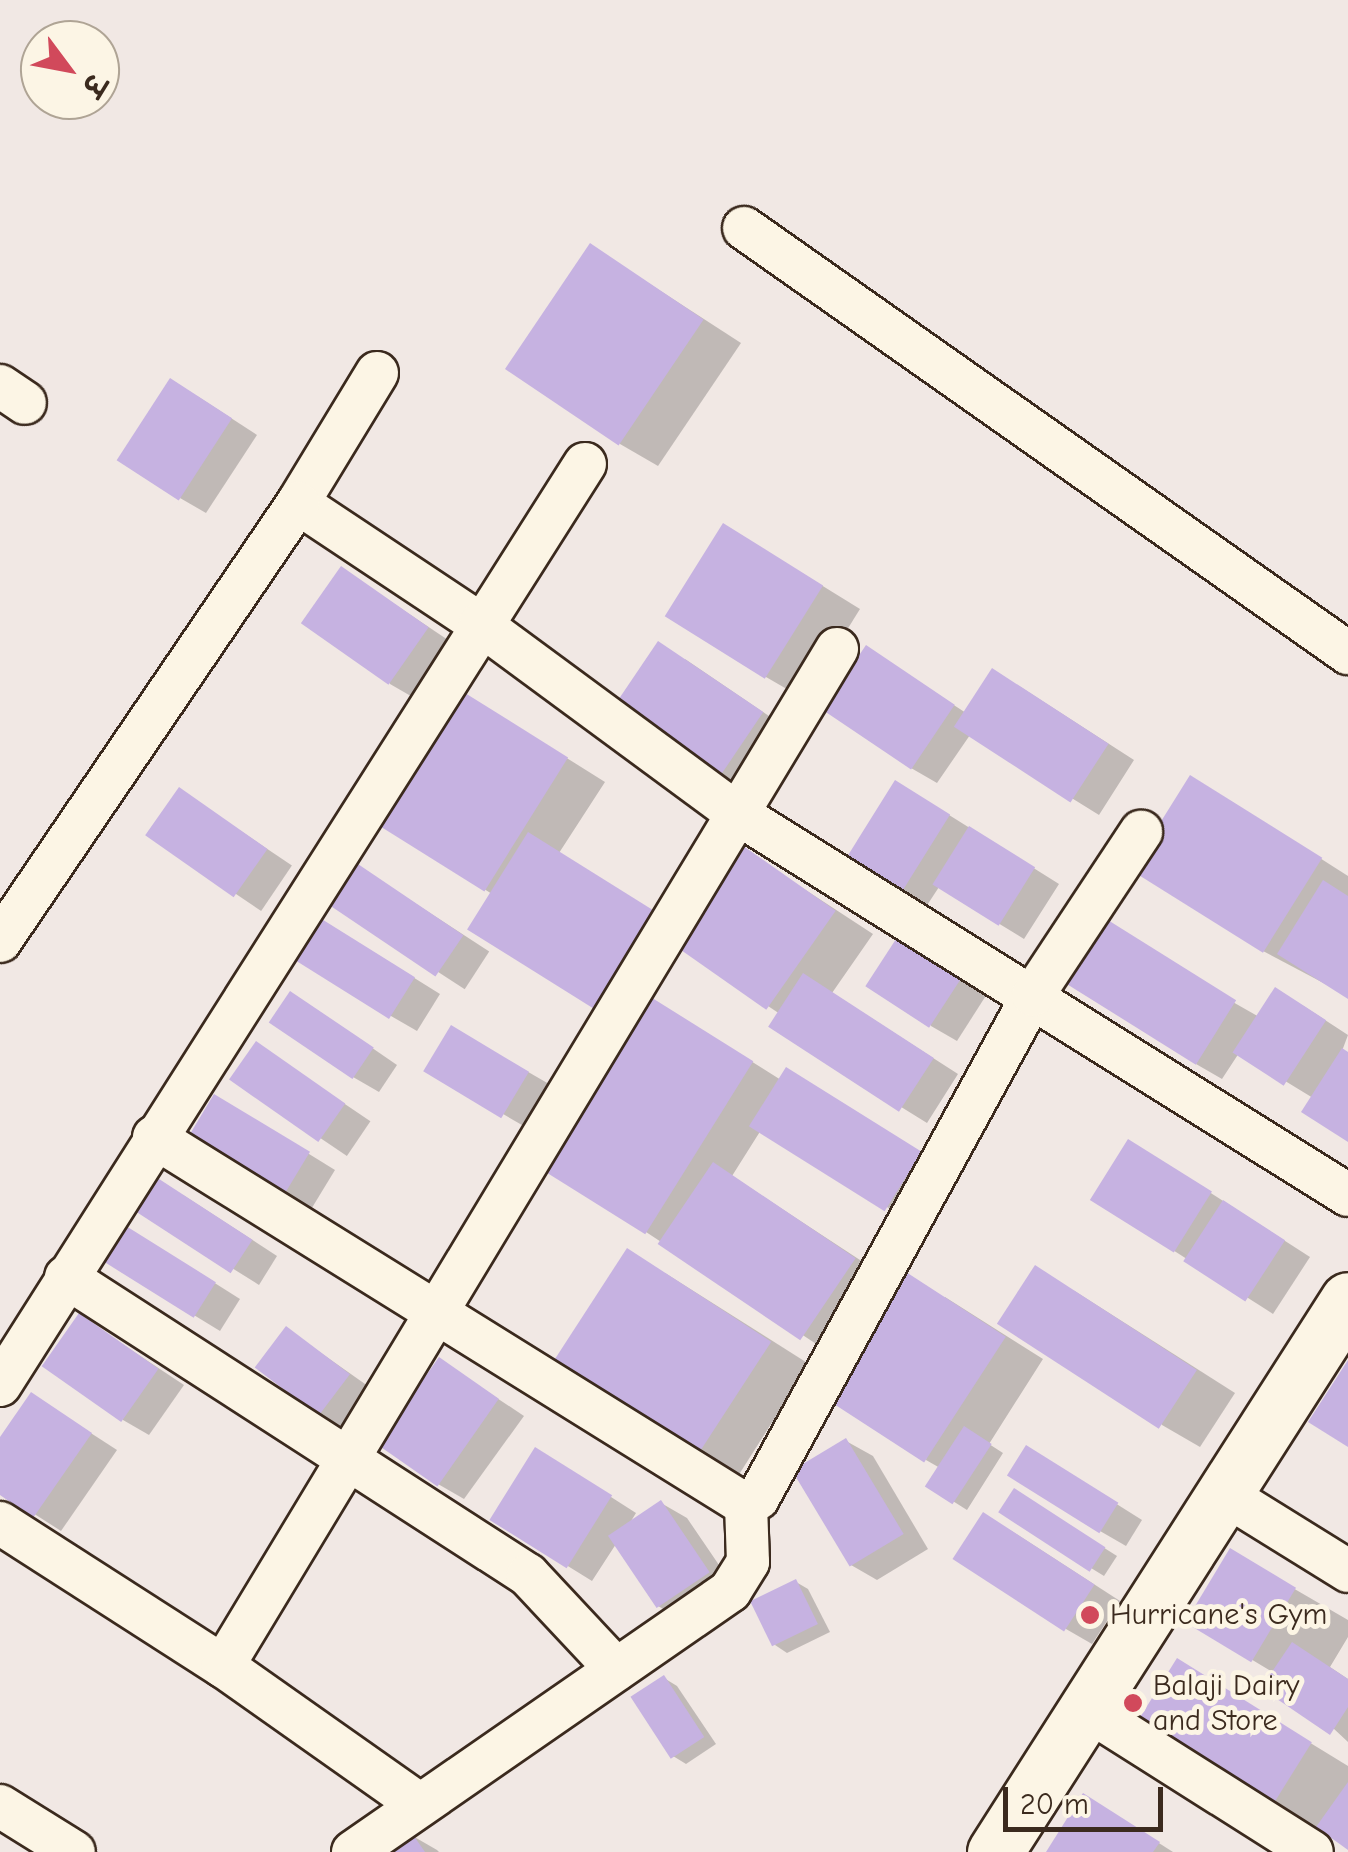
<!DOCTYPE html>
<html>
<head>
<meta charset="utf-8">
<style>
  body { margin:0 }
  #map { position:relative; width:1348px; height:1852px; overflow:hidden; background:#f1e8e4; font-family:"Comic Neue","Playpen Sans Deva",sans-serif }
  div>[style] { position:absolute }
  .shadow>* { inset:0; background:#0003; transform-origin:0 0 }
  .building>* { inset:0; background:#c6b2e1; transform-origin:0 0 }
  .roads { filter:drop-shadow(2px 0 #3b2a1e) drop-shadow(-2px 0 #3b2a1e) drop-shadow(0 2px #3b2a1e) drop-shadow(0 -2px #3b2a1e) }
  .minor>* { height:42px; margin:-21px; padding:0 21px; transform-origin:21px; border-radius:21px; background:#fcf5e5 }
  .tertiary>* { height:55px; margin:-27.5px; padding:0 27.5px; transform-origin:27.5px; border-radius:27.5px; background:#fcf5e5 }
  .dots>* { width:28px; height:28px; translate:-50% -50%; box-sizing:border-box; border:5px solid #fcf5e5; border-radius:50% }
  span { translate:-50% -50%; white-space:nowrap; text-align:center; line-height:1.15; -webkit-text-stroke:10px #fcf5e5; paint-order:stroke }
  .poi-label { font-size:30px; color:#3b2a1e }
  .left { translate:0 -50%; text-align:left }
  .north { position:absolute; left:20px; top:20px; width:100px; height:100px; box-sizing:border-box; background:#fcf5e5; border:2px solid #afa495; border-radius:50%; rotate:122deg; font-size:28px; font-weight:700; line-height:40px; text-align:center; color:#3b2a1e }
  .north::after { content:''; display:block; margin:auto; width:35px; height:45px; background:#d1495b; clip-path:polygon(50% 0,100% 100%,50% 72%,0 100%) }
  .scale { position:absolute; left:1003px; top:1787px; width:160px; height:45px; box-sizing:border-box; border:5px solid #3b2a1e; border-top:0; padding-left:12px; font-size:30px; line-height:35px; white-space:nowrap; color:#3b2a1e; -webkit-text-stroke:8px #fcf5e5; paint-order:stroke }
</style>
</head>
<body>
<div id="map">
  <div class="shadow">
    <div style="clip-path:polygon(591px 246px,741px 343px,658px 466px,620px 444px)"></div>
    <div style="clip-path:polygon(197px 396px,257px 435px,206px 513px,180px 498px)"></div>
    <div style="clip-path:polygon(761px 548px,860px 609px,804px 699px,766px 677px)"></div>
    <div style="clip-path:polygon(342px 569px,454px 644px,416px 699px,390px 684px)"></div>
    <div style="clip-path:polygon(867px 648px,966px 713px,1019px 686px,1134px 760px,1099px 815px,970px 735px,937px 783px,911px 768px)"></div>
    <div style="clip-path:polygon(685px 659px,788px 729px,747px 789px,721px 774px)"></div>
    <div style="clip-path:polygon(495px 713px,605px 782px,559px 853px,683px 930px,740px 847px,873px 934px,832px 993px,958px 1074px,927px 1123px,772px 1027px,780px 1014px,683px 949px,652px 999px,781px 1080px,813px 1086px,947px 1168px,913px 1223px,761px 1130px,732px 1176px,892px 1281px,839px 1359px,646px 1232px,632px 1028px,471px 929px,492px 894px,376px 820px)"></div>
    <div style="left:180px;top:790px;width:135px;height:55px;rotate:34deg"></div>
    <div style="clip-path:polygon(922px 798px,1059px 884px,1024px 939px,939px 887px,918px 919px,892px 904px)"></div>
    <div style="clip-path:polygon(1229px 800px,1348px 876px,1348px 996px,1263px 951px)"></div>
    <div style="left:350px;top:861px;width:166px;height:45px;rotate:33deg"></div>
    <div style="clip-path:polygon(347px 936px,440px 994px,417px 1031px,391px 1016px)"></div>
    <div style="clip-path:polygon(899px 939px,987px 994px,957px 1041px,931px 1026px)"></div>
    <div style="clip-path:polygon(1224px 997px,1261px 1018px,1302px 1005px,1348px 1035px,1342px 1051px,1348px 1055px,1348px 1139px,1313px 1098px,1239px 1053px,1222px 1079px,1196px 1064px)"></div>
    <div style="clip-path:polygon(317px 1010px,397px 1065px,379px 1092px,353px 1077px)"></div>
    <div style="left:452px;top:1028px;width:118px;height:49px;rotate:30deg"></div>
    <div style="left:256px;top:1044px;width:138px;height:42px;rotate:34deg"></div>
    <div style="clip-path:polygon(241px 1112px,335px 1170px,310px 1211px,284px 1196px)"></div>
    <div style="clip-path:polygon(1155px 1157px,1310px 1257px,1273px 1314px,1093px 1199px)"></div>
    <div style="clip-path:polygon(183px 1195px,277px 1256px,259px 1285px,138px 1209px)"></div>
    <div style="clip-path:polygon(153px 1244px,240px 1299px,220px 1331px,107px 1262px)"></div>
    <div style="clip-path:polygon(665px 1273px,809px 1364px,733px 1484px,695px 1462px)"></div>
    <div style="clip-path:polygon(1073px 1290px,1235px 1393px,1200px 1447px,1162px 1425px)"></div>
    <div style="clip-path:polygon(945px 1297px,1043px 1359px,989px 1444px,1003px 1453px,967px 1510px,929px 1486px,940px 1468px,926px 1460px)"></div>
    <div style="clip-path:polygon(80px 1316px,184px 1385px,149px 1435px,123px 1420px)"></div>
    <div style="clip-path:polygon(287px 1329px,375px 1391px,346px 1429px,320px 1414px)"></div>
    <div style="clip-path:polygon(440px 1360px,524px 1416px,464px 1499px,438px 1484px)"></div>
    <div style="clip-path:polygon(32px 1395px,117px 1450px,61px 1531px,0 1492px,0 1442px)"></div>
    <div style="clip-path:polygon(846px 1441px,873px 1456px,928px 1549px,877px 1580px,851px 1565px)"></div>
    <div style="clip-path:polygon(1053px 1464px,1142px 1520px,1126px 1546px,1100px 1531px)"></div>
    <div style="clip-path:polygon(561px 1465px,636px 1513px,628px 1526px,661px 1503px,687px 1518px,734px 1587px,684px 1621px,658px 1606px,616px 1544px,592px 1581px,492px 1519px)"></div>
    <div style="clip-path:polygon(1027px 1499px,1117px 1556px,1104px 1576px,1091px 1568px)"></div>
    <div style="clip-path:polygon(1010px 1530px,1120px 1601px,1092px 1644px,1066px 1629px)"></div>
    <div style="clip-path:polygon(1231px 1552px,1348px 1620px,1348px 1637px,1330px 1667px,1348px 1679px,1348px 1742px,1274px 1673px,1189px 1622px)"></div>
    <div style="clip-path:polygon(796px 1582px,808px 1589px,830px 1632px,787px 1653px,775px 1645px)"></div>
    <div style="clip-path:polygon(1178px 1662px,1348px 1766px,1348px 1847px,1272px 1802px)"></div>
    <div style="clip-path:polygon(664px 1678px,677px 1686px,716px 1744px,686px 1764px,673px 1756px)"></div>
    <div style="clip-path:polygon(1110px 1812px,1173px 1852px,1049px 1852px)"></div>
    <div style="clip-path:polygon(411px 1835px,437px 1850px,439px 1852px,387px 1852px)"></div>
  </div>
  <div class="building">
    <div style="left:590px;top:243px;width:137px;height:152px;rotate:34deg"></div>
    <div style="left:170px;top:378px;width:74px;height:98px;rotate:33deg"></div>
    <div style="left:723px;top:523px;width:118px;height:110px;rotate:32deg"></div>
    <div style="left:341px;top:566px;width:107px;height:70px;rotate:35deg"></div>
    <div style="left:658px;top:641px;width:127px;height:77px;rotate:34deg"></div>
    <div style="left:866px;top:645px;width:107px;height:78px;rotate:34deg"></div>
    <div style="left:992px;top:668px;width:139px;height:70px;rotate:33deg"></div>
    <div style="left:457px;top:688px;width:131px;height:158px;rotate:32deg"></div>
    <div style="left:1190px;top:775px;width:156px;height:112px;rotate:32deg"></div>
    <div style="left:895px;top:780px;width:65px;height:109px;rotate:32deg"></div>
    <div style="left:179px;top:787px;width:108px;height:59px;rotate:35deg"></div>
    <div style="left:969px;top:826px;width:78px;height:69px;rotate:32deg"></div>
    <div style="left:528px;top:832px;width:150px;height:115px;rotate:32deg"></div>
    <div style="left:739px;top:843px;width:118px;height:121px;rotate:35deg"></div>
    <div style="left:349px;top:858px;width:138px;height:50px;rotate:34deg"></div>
    <div style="clip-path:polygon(1323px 880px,1348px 896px,1348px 999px,1277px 954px)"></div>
    <div style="left:1103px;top:917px;width:157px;height:76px;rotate:32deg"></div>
    <div style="left:320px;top:918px;width:112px;height:49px;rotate:32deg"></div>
    <div style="left:898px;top:936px;width:76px;height:60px;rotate:33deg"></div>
    <div style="left:803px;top:973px;width:156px;height:64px;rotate:33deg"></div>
    <div style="left:1275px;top:987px;width:61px;height:78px;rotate:33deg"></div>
    <div style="left:290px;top:991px;width:101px;height:38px;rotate:34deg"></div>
    <div style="left:649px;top:996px;width:123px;height:204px;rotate:32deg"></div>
    <div style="left:451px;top:1025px;width:91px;height:54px;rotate:31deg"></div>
    <div style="left:256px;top:1041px;width:109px;height:47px;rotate:35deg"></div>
    <div style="clip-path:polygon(1342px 1048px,1348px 1052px,1348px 1142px,1301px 1112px)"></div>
    <div style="left:786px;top:1067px;width:160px;height:70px;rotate:32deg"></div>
    <div style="left:214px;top:1094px;width:112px;height:53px;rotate:31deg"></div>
    <div style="left:1128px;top:1139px;width:99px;height:72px;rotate:32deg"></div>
    <div style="left:713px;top:1162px;width:172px;height:99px;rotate:34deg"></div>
    <div style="left:156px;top:1177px;width:115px;height:40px;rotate:33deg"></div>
    <div style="left:1223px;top:1200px;width:74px;height:73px;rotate:33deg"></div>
    <div style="left:126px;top:1226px;width:106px;height:42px;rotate:32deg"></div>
    <div style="left:627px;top:1248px;width:172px;height:146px;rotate:33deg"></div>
    <div style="left:1035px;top:1265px;width:193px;height:70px;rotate:33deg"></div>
    <div style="left:906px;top:1272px;width:119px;height:150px;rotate:33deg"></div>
    <div style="left:79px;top:1313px;width:97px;height:65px;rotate:35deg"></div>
    <div style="left:286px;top:1326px;width:80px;height:52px;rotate:37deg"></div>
    <div style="left:439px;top:1357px;width:73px;height:107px;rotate:35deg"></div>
    <div style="clip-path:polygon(1348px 1360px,1348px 1447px,1308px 1422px)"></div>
    <div style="clip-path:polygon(31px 1392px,92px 1433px,33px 1518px,0 1495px,0 1437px)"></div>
    <div style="left:964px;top:1426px;width:33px;height:72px;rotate:33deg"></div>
    <div style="left:846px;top:1438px;width:112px;height:63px;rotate:59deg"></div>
    <div style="left:1026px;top:1445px;width:109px;height:36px;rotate:32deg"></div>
    <div style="left:535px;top:1447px;width:91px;height:86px;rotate:32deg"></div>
    <div style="left:1014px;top:1488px;width:109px;height:29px;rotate:33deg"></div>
    <div style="left:661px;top:1500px;width:87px;height:64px;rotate:56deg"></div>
    <div style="left:983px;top:1512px;width:133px;height:56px;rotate:33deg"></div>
    <div style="left:1230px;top:1548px;width:77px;height:87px;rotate:31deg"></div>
    <div style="left:796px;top:1579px;width:50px;height:51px;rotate:64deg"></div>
    <div style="clip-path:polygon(1292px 1642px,1348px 1679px,1348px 1707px,1330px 1735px,1261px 1688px)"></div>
    <div style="left:1177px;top:1658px;width:159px;height:73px;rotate:32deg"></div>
    <div style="left:664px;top:1675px;width:74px;height:40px;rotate:57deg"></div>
    <div style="clip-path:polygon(1348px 1782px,1348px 1850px,1316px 1827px)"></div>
    <div style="clip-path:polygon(1083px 1793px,1160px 1842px,1153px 1852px,1046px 1852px)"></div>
    <div style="clip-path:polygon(411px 1832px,425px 1852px,382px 1852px)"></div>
  </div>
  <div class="roads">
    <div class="minor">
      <div style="left:744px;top:228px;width:739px;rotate:35.13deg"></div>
      <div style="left:377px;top:373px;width:152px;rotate:121.3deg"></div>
      <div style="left:298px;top:503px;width:219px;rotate:33.6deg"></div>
      <div style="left:480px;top:624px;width:320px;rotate:36.4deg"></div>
      <div style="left:738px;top:814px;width:719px;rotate:31.99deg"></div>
      <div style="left:0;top:386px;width:30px;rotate:34deg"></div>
      <div style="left:0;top:941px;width:530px;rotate:-55.77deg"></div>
      <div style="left:154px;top:1137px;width:697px;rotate:31.87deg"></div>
      <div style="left:746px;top:1505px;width:14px;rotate:-30deg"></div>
      <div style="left:758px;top:1498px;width:573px;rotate:-61.33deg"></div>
      <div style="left:1033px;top:995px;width:196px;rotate:-56.5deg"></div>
      <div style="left:66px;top:1277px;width:550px;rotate:32.82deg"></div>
      <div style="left:528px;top:1575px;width:129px;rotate:46.9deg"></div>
      <div style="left:0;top:1385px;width:1091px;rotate:-57.58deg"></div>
      <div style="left:1224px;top:1494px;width:146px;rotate:31.8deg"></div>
      <div style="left:0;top:1523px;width:265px;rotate:32.7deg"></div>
      <div style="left:223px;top:1666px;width:241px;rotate:35.2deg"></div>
      <div style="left:223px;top:1666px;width:1188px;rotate:-58.88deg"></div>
      <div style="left:1086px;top:1709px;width:267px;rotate:32.3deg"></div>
      <div style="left:0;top:1806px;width:87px;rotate:31.9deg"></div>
      <div style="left:353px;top:1852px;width:459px;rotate:-34.7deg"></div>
      <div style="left:730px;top:1591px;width:34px;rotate:-58deg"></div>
      <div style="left:748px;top:1562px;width:57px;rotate:-92deg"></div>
    </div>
    <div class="tertiary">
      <div style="left:995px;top:1852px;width:655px;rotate:-57.4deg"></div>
    </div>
  </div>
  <div class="dots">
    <div style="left:1090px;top:1615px;background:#d1495b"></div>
    <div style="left:1133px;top:1703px;background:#d1495b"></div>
  </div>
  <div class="poi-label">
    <span class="left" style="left:1110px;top:1615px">Hurricane's Gym</span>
    <span class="left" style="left:1153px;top:1703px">Balaji Dairy<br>and Store</span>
  </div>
  <div class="north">उ</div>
  <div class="scale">20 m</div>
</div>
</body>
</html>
